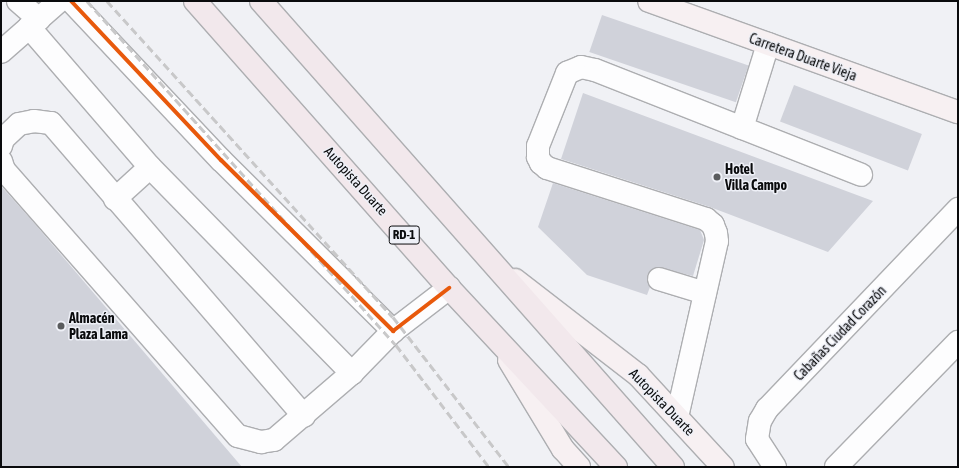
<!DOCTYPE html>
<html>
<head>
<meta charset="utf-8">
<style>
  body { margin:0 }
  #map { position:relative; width:959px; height:468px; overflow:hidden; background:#f0f1f5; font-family:"Asap Condensed",sans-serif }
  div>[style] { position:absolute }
  .building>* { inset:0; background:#d0d2da; transform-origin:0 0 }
  .roads { filter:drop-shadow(1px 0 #adaeb1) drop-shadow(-1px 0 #adaeb1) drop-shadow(0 1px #adaeb1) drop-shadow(0 -1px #adaeb1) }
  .minor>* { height:22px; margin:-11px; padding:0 11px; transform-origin:11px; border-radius:11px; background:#fdfdfe }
  .major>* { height:22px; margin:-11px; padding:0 11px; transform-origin:11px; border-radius:11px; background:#f7f0f2 }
  .highway>* { height:22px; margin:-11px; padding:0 11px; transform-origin:11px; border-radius:11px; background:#f2e8ec }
  .rail>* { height:3px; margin-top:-1.5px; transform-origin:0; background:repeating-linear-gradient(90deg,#c8c8c9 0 8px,transparent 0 12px) }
  .cycleway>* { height:4px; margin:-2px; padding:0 2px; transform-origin:2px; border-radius:2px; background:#e8590c }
  .dots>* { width:11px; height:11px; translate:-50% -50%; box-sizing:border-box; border:2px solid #eef0f7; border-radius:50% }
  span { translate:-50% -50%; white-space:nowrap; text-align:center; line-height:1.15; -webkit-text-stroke:3px #eef0f7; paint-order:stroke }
  .shield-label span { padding:1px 3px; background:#eef0f7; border:1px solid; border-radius:3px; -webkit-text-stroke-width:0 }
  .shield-label { font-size:13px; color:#0a0b0d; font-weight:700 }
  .street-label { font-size:14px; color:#0a0b0d }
  .poi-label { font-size:14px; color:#0a0b0d; font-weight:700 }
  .left { translate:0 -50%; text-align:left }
  .frame { position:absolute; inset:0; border:2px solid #0a0b0d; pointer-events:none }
</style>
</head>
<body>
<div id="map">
  <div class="building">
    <div style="left:602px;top:15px;width:155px;height:39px;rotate:19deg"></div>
    <div style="left:794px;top:85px;width:137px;height:39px;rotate:21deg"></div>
    <div style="clip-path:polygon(583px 93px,873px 201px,828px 252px,710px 207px,561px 159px)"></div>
    <div style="clip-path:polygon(553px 183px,700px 230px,704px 240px,693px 276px,656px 267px,647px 275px,650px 287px,647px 295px,587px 275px,538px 227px)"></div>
    <div style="clip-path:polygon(1px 186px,34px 223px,242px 467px,1px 467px)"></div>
  </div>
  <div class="roads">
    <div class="minor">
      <div style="left:18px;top:1px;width:28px;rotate:41deg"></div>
      <div style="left:71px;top:1px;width:219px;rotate:46.7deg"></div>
      <div style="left:221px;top:160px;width:243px;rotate:44.8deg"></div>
      <div style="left:393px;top:331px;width:71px;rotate:-37.5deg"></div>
      <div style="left:29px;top:27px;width:185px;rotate:49.2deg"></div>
      <div style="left:150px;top:167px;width:289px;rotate:45.6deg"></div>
      <div style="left:1px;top:52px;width:77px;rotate:-41.3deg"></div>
      <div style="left:742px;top:128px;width:88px;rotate:-72.8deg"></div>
      <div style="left:1px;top:146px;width:7px;rotate:-74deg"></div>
      <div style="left:3px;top:139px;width:22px;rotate:-43deg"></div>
      <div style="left:19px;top:124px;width:15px;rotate:-11deg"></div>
      <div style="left:34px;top:121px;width:17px;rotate:7deg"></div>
      <div style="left:51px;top:123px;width:387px;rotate:49.2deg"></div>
      <div style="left:1px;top:161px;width:9px;rotate:72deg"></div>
      <div style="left:4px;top:170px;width:354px;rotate:48.7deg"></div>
      <div style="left:238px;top:436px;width:24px;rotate:15deg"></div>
      <div style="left:261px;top:442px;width:13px;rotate:-9deg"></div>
      <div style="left:274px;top:440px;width:103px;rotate:-40.7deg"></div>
      <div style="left:352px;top:373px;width:59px;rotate:-45.7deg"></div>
      <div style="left:115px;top:199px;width:47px;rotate:-42.4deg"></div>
      <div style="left:659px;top:279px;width:48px;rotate:16.9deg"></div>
      <div style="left:677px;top:417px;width:180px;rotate:-77.2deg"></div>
      <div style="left:717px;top:241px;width:8px;rotate:-97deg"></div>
      <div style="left:716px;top:233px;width:9px;rotate:-111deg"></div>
      <div style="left:713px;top:225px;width:9px;rotate:-139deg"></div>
      <div style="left:706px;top:219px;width:167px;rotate:-162.2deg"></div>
      <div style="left:547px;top:168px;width:8px;rotate:-140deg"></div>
      <div style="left:541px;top:163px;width:7px;rotate:-117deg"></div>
      <div style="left:538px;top:157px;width:11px;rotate:-90deg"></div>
      <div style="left:538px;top:146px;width:79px;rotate:-68.3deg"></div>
      <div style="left:567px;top:73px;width:15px;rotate:-23deg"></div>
      <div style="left:581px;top:67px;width:14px;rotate:12deg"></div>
      <div style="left:595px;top:70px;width:286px;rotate:21.5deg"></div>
      <div style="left:775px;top:467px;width:33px;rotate:-123deg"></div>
      <div style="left:757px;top:439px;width:18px;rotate:-81deg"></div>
      <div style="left:760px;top:421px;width:14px;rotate:-60deg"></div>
      <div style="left:767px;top:409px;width:277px;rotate:-46.3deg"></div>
      <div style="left:836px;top:467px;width:175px;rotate:-45.7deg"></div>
    </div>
    <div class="major">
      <div style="left:649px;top:1px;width:328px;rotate:19.8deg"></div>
      <div style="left:515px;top:280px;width:155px;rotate:37.7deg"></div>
      <div style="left:638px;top:375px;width:125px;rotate:47.3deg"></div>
      <div style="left:509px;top:360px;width:104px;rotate:58.8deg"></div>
      <div style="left:563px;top:449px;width:24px;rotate:48deg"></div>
    </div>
    <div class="highway">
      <div style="left:195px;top:1px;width:383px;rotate:48.5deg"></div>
      <div style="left:449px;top:288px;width:245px;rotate:47deg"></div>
      <div style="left:261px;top:1px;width:622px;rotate:48.52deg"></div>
    </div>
  </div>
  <div class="rail">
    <div style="left:87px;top:1px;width:462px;rotate:48.1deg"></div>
    <div style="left:396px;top:345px;width:153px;rotate:52.7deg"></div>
    <div style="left:107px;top:1px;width:426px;rotate:47.9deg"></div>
    <div style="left:393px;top:317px;width:190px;rotate:52.3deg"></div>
  </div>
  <div class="cycleway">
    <div style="left:71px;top:1px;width:219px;rotate:46.7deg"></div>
    <div style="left:221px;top:160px;width:243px;rotate:44.8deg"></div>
    <div style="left:393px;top:331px;width:71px;rotate:-37.5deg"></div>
  </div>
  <div class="dots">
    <div style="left:717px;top:177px;background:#5a5c5e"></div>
    <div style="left:61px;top:326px;background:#5a5c5e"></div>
  </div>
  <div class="shield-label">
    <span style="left:404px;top:235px">RD-1</span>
  </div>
  <div class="street-label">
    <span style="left:803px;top:57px;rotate:20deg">Carretera Duarte Vieja</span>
    <span style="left:356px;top:181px;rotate:48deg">Autopista Duarte</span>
    <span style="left:840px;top:333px;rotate:-46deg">Cabañas Ciudad Corazón</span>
    <span style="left:662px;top:402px;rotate:46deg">Autopista Duarte</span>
  </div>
  <div class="poi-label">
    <span class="left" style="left:725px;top:177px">Hotel<br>Villa Campo</span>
    <span class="left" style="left:69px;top:326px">Almacén<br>Plaza Lama</span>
  </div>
  <div class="frame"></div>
</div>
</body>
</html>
